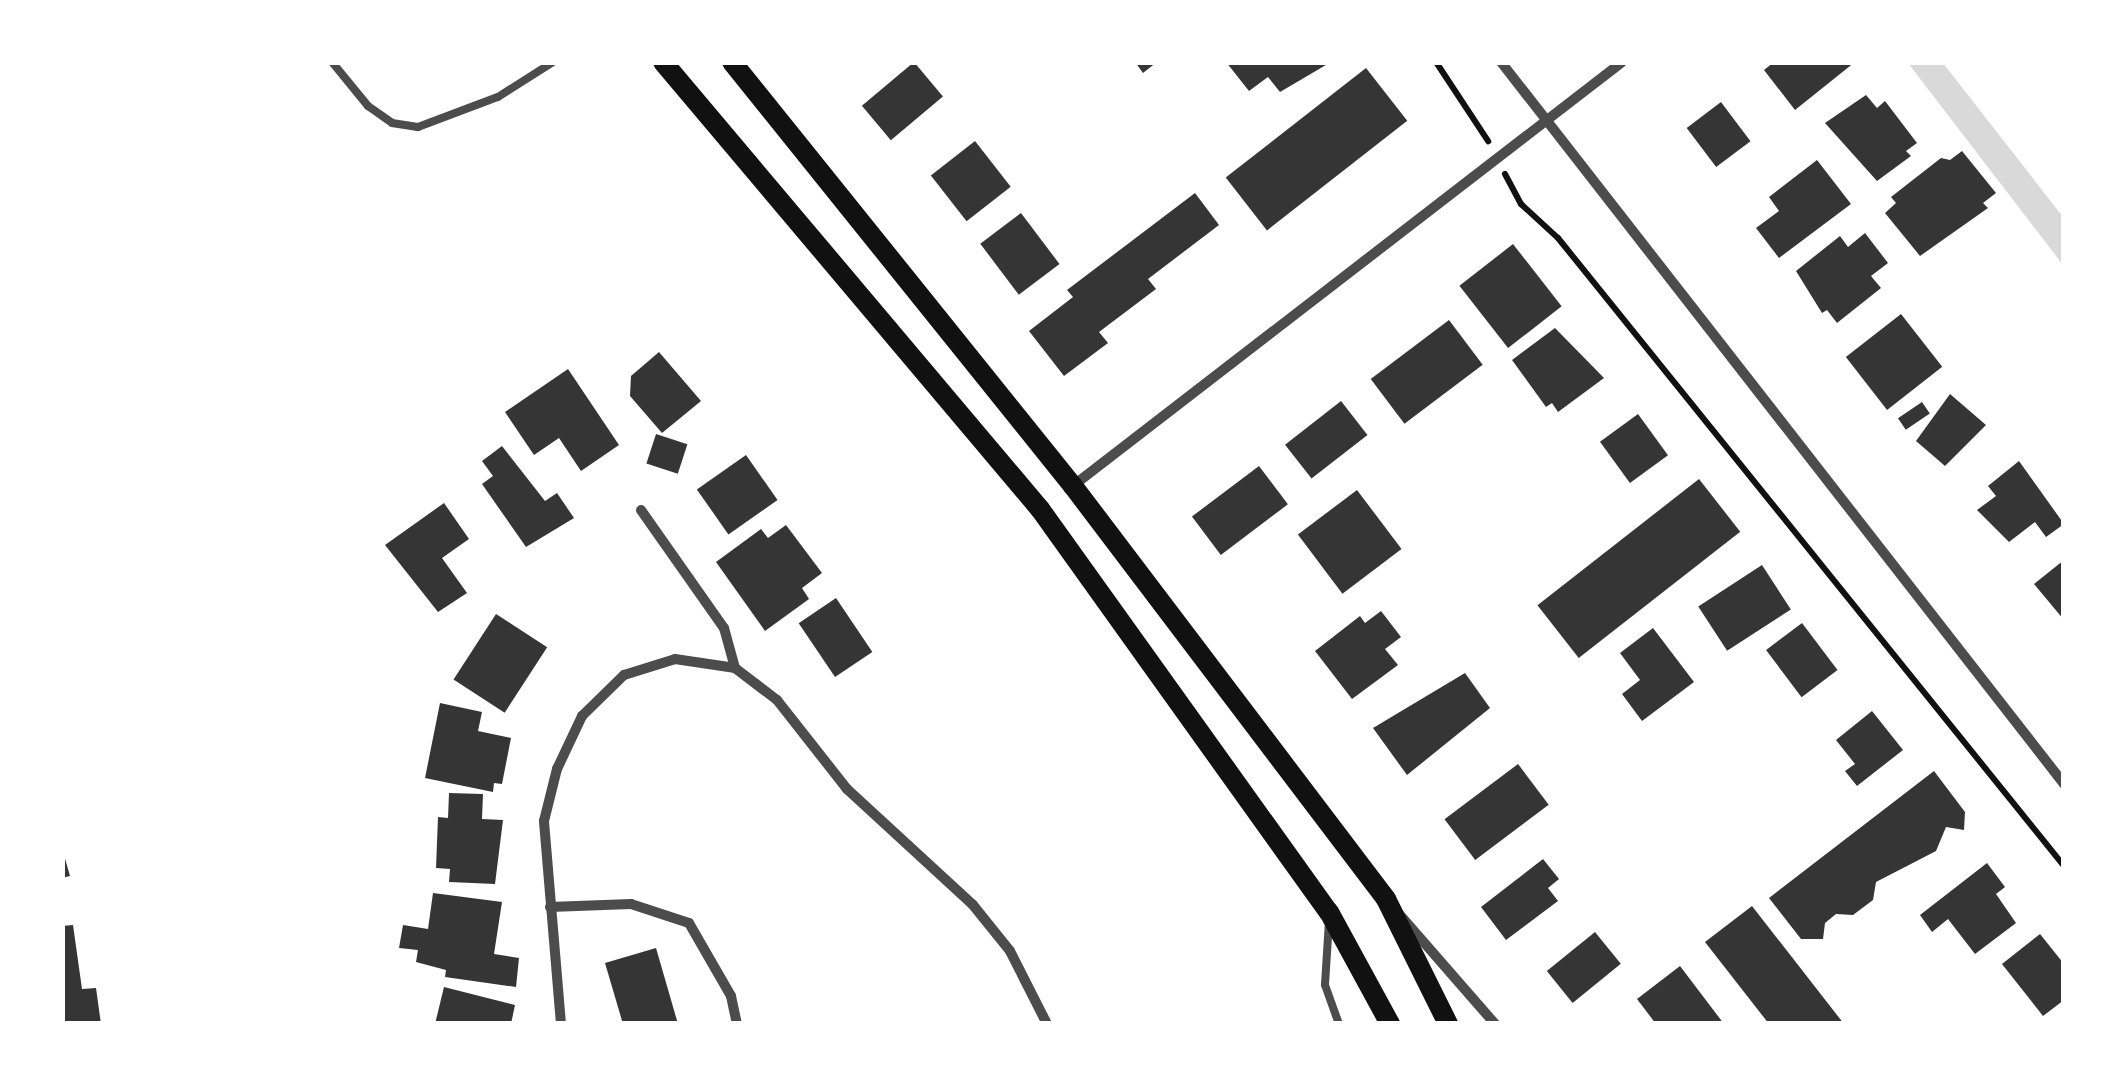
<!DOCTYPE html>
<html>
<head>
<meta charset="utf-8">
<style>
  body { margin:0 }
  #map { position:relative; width:2126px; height:1086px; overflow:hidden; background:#fff; font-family:"Roboto Serif",serif }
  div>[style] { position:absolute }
  .water>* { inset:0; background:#d9d9d9 }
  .building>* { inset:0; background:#353535; transform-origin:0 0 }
  .path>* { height:6px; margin:-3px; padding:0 3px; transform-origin:3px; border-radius:3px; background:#111 }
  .service>* { height:8px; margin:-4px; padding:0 4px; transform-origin:4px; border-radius:4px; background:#4c4c4c }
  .minor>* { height:10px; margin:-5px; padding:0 5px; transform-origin:5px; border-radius:5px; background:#4c4c4c }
  .secondary>* { height:20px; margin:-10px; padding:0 10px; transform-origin:10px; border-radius:10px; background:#111 }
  span { translate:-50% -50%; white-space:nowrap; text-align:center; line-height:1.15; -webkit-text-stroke:8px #fff; paint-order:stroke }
  .frame { position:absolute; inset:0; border:65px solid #fff; pointer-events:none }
</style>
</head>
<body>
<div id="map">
  <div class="water">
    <div style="clip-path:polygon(1908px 63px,1943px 63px,2063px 217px,2063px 265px)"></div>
  </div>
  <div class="building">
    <div style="left:914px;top:62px;width:45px;height:68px;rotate:50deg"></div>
    <div style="clip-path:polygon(1135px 62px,1157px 62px,1143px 73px)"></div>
    <div style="clip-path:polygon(1226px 62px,1331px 62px,1280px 92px,1268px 77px,1249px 91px)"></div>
    <div style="clip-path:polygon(1774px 62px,1855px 62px,1795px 110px,1764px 70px)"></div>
    <div style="left:1366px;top:68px;width:67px;height:178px;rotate:52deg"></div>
    <div style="clip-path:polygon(1866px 95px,1877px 108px,1885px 101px,1917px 143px,1906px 151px,1911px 156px,1877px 181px,1825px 123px)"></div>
    <div style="left:1721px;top:102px;width:49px;height:43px;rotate:53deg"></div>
    <div style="left:975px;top:141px;width:58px;height:56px;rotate:52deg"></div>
    <div style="clip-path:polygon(1962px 151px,1996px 193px,1983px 203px,1988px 208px,1920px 256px,1885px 213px,1896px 203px,1891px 197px,1941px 158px,1950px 160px)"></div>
    <div style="clip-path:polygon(1817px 160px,1851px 204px,1779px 258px,1756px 228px,1779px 211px,1769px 197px)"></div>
    <div style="clip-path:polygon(1195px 193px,1219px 225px,1148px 279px,1156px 289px,1099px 332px,1108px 343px,1064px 376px,1029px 331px,1073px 297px,1067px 290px)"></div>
    <div style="left:1021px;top:213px;width:64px;height:51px;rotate:53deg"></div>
    <div style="clip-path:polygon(1865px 233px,1888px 263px,1871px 276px,1881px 288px,1837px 323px,1827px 310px,1822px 313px,1796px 271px,1840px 236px,1848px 247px)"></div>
    <div style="left:1513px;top:244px;width:79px;height:68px;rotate:52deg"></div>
    <div style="left:1901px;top:314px;width:67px;height:70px;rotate:52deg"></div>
    <div style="left:1449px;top:320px;width:56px;height:98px;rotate:53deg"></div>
    <div style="clip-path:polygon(1555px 328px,1604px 378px,1558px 412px,1552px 403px,1546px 407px,1512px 360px)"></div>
    <div style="clip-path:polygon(659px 352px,701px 401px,662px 433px,630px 396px,631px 376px)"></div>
    <div style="clip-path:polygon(568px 369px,619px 445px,581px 471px,559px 438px,534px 455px,505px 412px)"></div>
    <div style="clip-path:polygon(1950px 394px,1986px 425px,1945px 466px,1916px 441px)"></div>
    <div style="left:1341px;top:401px;width:43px;height:71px;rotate:52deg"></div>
    <div style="left:1922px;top:402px;width:14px;height:29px;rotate:56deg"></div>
    <div style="left:1638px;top:414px;width:51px;height:47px;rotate:54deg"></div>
    <div style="left:656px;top:434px;width:33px;height:31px;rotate:18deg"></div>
    <div style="clip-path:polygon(502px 446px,545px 501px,557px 493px,574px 518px,526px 547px,482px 484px,493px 476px,482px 461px)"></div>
    <div style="left:746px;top:455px;width:55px;height:60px;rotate:55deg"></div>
    <div style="clip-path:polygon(2019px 461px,2064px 524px,2046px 537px,2035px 522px,2009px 542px,1977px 510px,1996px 496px,1988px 486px)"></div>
    <div style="left:1259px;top:466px;width:48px;height:84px;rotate:53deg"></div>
    <div style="left:1699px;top:479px;width:67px;height:205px;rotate:52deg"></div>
    <div style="left:1357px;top:490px;width:74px;height:74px;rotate:53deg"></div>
    <div style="clip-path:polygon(444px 503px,469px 539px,442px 558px,467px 593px,438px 612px,385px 545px)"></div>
    <div style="clip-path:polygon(786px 525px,822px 573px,802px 588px,809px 599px,765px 631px,716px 562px,761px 529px,768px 538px)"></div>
    <div style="clip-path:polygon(2064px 560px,2064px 620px,2034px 584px)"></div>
    <div style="left:1762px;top:565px;width:53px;height:76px;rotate:57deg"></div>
    <div style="left:836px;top:598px;width:65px;height:45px;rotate:56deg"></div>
    <div style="clip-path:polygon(1381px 611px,1401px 637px,1385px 649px,1398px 665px,1352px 699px,1315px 651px,1360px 616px,1365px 623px)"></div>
    <div style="left:496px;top:614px;width:61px;height:78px;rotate:33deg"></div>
    <div style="left:1802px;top:623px;width:59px;height:45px;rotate:53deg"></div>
    <div style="clip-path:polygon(1653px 628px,1694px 682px,1642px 721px,1622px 694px,1640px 680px,1620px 653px)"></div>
    <div style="clip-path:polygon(1465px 673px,1490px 708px,1407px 775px,1373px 728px)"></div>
    <div style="clip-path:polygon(440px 703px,482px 712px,478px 731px,511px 738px,502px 784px,494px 783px,493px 792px,425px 778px)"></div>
    <div style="clip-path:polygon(1872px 711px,1903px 750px,1857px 786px,1845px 771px,1855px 764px,1836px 740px)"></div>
    <div style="left:1518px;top:764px;width:51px;height:92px;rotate:53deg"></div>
    <div style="clip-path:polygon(1934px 771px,1965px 812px,1964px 830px,1946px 827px,1936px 851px,1876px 882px,1873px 900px,1853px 915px,1836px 914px,1825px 923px,1823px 939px,1801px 939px,1769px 898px)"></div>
    <div style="clip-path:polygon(449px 793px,483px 794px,482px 819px,503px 820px,495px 884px,449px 882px,450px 869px,436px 868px,438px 817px,448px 818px)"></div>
    <div style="clip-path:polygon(62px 848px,70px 876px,62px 878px)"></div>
    <div style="clip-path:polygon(1543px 859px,1559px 879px,1548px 888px,1558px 901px,1506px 940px,1481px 907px)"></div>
    <div style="clip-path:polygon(1987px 863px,2005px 887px,1996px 894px,2016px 923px,1975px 954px,1948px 919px,1932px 932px,1920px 915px)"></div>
    <div style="clip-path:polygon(433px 893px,502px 902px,494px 954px,519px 958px,516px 987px,445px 977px,446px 970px,416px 962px,418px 950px,399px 948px,403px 925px,428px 929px)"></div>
    <div style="clip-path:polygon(1752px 906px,1844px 1024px,1769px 1024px,1705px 942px)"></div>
    <div style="clip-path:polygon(73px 925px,82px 989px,96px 988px,101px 1024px,62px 1024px,62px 926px)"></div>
    <div style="left:1595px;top:932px;width:41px;height:62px;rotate:51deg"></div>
    <div style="clip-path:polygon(2040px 934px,2064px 964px,2064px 1000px,2043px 1016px,2002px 964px)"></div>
    <div style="clip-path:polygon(656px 948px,678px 1024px,623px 1024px,605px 963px)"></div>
    <div style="clip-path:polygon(1680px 966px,1724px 1024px,1656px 1024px,1637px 999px)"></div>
    <div style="clip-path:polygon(444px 987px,515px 1005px,511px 1024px,435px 1024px)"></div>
  </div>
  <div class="path">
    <div style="left:1436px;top:62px;width:95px;rotate:56.6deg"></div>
    <div style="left:1505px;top:174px;width:34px;rotate:62deg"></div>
    <div style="left:1521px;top:204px;width:50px;rotate:42.6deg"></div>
    <div style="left:1558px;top:238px;width:806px;rotate:51.14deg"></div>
  </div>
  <div class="service">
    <div style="left:332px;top:62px;width:57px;rotate:50.7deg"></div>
    <div style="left:368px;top:106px;width:29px;rotate:35deg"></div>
    <div style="left:392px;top:123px;width:26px;rotate:9deg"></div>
    <div style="left:418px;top:127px;width:85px;rotate:-20.6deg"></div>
    <div style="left:498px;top:97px;width:65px;rotate:-32.5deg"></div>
    <div style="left:1329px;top:921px;width:64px;rotate:93.6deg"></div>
    <div style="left:1325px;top:985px;width:41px;rotate:70.3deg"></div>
  </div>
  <div class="minor">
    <div style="left:1501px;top:62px;width:916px;rotate:52.05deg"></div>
    <div style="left:1074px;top:485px;width:692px;rotate:-37.66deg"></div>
    <div style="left:641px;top:510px;width:144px;rotate:54.9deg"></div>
    <div style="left:724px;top:628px;width:41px;rotate:74.6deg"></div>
    <div style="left:550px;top:907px;width:81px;rotate:-2.1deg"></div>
    <div style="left:631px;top:904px;width:61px;rotate:18.1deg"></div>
    <div style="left:689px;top:923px;width:84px;rotate:60.1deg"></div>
    <div style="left:731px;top:996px;width:29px;rotate:78deg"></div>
    <div style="left:1400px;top:915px;width:145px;rotate:48.9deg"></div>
    <div style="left:561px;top:1024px;width:204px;rotate:-94.8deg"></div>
    <div style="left:544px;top:821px;width:54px;rotate:-76deg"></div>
    <div style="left:557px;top:769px;width:59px;rotate:-64.7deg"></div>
    <div style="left:582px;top:716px;width:59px;rotate:-44.3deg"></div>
    <div style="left:624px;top:675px;width:53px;rotate:-17.4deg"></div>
    <div style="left:675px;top:659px;width:61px;rotate:8.5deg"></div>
    <div style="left:735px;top:668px;width:53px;rotate:37.3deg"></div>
    <div style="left:777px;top:700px;width:113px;rotate:51.8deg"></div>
    <div style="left:847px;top:789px;width:171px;rotate:42.6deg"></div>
    <div style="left:973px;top:905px;width:59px;rotate:51.2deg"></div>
    <div style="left:1010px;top:951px;width:82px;rotate:63.1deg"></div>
  </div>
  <div class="secondary">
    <div style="left:663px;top:62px;width:585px;rotate:49.86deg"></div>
    <div style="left:1040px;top:509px;width:496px;rotate:54.4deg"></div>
    <div style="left:1329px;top:912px;width:128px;rotate:61.4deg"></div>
    <div style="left:732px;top:62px;width:544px;rotate:51.19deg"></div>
    <div style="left:1073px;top:486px;width:518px;rotate:52.84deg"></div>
    <div style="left:1386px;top:899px;width:140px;rotate:63.6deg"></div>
  </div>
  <div class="frame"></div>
</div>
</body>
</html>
